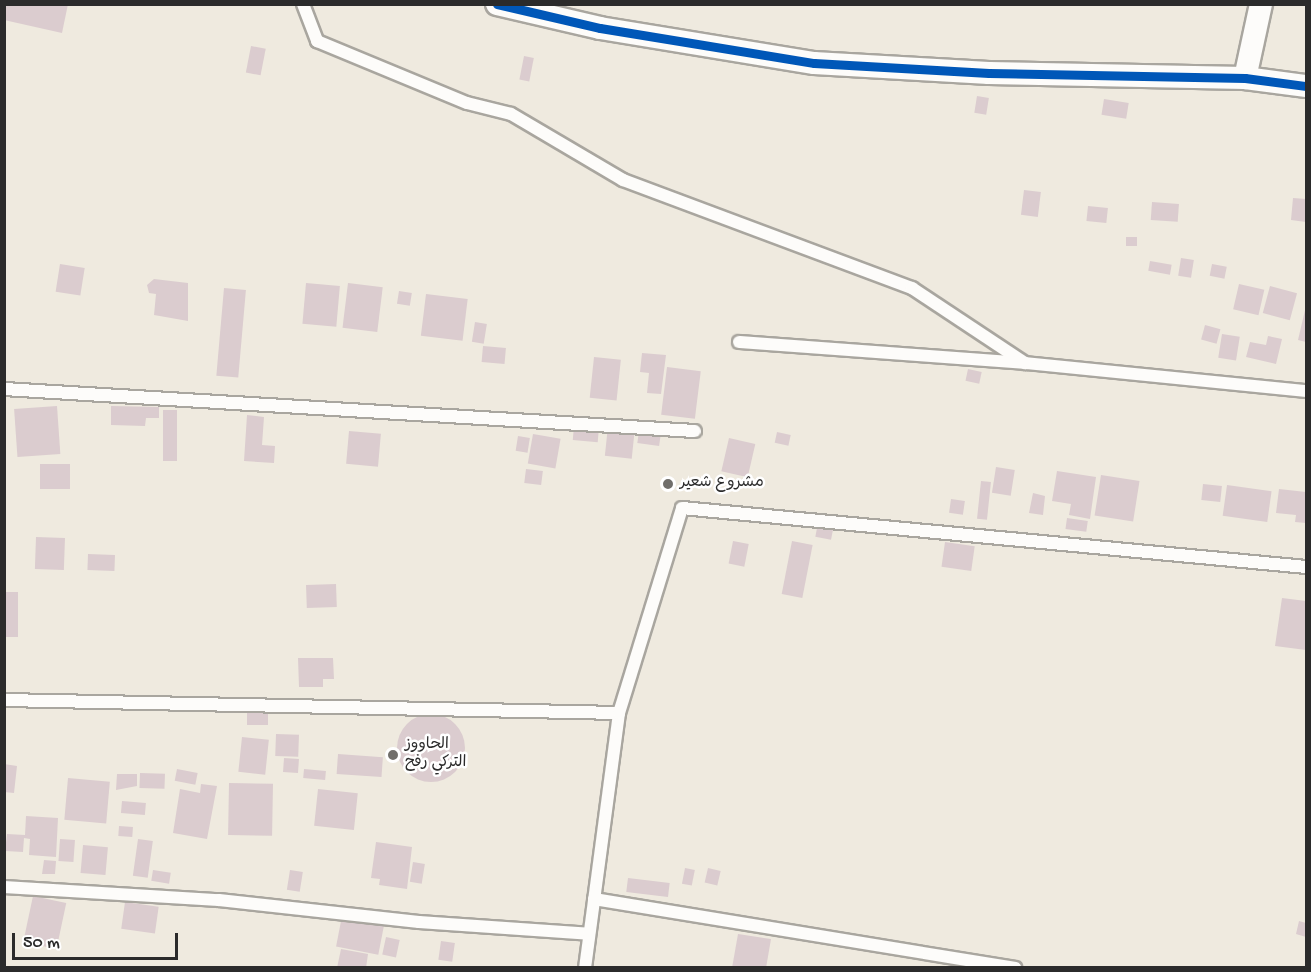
<!DOCTYPE html>
<html>
<head>
<meta charset="utf-8">
<style>
  body { margin:0 }
  #map { position:relative; width:1311px; height:972px; overflow:hidden; background:#efeadf; font-family:"Gochi Hand","Playpen Sans Arabic",sans-serif }
  div>[style] { position:absolute }
  .building>* { inset:0; background:#dbcccf; transform-origin:0 0 }
  .round { border-radius:50% }
  .roads { filter:drop-shadow(2px 0 #a9a69f) drop-shadow(-2px 0 #a9a69f) drop-shadow(0 2px #a9a69f) drop-shadow(0 -2px #a9a69f) }
  .service>* { height:12px; margin:-6px; padding:0 6px; transform-origin:6px; border-radius:6px; background:#fdfcfa }
  .minor>* { height:22px; margin:-11px; padding:0 11px; transform-origin:11px; border-radius:11px; background:#fdfcfa }
  .cycleway>* { height:9px; margin:-4.5px; padding:0 4.5px; transform-origin:4.5px; border-radius:4.5px; background:#0057b8 }
  .dots>* { width:16px; height:16px; translate:-50% -50%; box-sizing:border-box; border:3px solid #fff; border-radius:50% }
  span { translate:-50% -50%; white-space:nowrap; text-align:center; line-height:1.15; -webkit-text-stroke:5px #fff; paint-order:stroke }
  .poi-label { font-size:16px; color:#2b2b2b }
  .left { translate:0 -50%; text-align:left }
  .frame { position:absolute; inset:0; border:6px solid #2b2b2b; pointer-events:none }
  .scale { position:absolute; left:12px; top:933px; width:166px; height:27px; box-sizing:border-box; border:3px solid #2b2b2b; border-top:0; padding-left:8px; font-size:18px; line-height:21px; white-space:nowrap; color:#2b2b2b; -webkit-text-stroke:4px #fff; paint-order:stroke }
</style>
</head>
<body>
<div id="map">
  <div class="building">
    <div style="clip-path:polygon(4px 4px,68px 4px,62px 33px,4px 20px)"></div>
    <div style="left:251px;top:46px;width:15px;height:27px;rotate:11deg"></div>
    <div style="left:524px;top:56px;width:10px;height:24px;rotate:11deg"></div>
    <div style="left:977px;top:96px;width:12px;height:17px;rotate:9deg"></div>
    <div style="left:1104px;top:99px;width:25px;height:16px;rotate:9deg"></div>
    <div style="left:1024px;top:190px;width:17px;height:25px;rotate:7deg"></div>
    <div style="clip-path:polygon(1293px 198px,1306px 199px,1306px 222px,1291px 220px)"></div>
    <div style="left:1152px;top:202px;width:27px;height:18px;rotate:4deg"></div>
    <div style="left:1088px;top:206px;width:20px;height:15px;rotate:6deg"></div>
    <div style="left:1126px;top:237px;width:11px;height:9px"></div>
    <div style="left:1181px;top:258px;width:13px;height:18px;rotate:9deg"></div>
    <div style="left:1150px;top:261px;width:22px;height:10px;rotate:10deg"></div>
    <div style="left:60px;top:264px;width:25px;height:28px;rotate:9deg"></div>
    <div style="left:1212px;top:264px;width:15px;height:12px;rotate:11deg"></div>
    <div style="clip-path:polygon(154px 279px,188px 283px,188px 321px,154px 315px,156px 294px,149px 293px,147px 285px)"></div>
    <div style="left:306px;top:283px;width:34px;height:41px;rotate:5deg"></div>
    <div style="left:348px;top:283px;width:35px;height:45px;rotate:7deg"></div>
    <div style="left:1239px;top:284px;width:26px;height:26px;rotate:13deg"></div>
    <div style="left:1270px;top:286px;width:28px;height:28px;rotate:15deg"></div>
    <div style="left:224px;top:288px;width:22px;height:88px;rotate:5deg"></div>
    <div style="left:399px;top:291px;width:13px;height:13px;rotate:9deg"></div>
    <div style="left:426px;top:294px;width:42px;height:42px;rotate:7deg"></div>
    <div style="clip-path:polygon(1306px 306px,1306px 342px,1298px 340px)"></div>
    <div style="left:475px;top:322px;width:12px;height:20px;rotate:9deg"></div>
    <div style="left:1205px;top:325px;width:16px;height:15px;rotate:15deg"></div>
    <div style="left:1222px;top:334px;width:18px;height:24px;rotate:9deg"></div>
    <div style="clip-path:polygon(1268px 336px,1282px 339px,1276px 364px,1246px 357px,1250px 342px,1266px 345px)"></div>
    <div style="left:483px;top:346px;width:23px;height:16px;rotate:5deg"></div>
    <div style="clip-path:polygon(642px 353px,666px 355px,661px 394px,647px 393px,649px 373px,640px 372px)"></div>
    <div style="left:594px;top:357px;width:27px;height:41px;rotate:6deg"></div>
    <div style="left:667px;top:367px;width:34px;height:48px;rotate:7deg"></div>
    <div style="left:968px;top:369px;width:14px;height:12px;rotate:12deg"></div>
    <div style="left:57px;top:406px;width:48px;height:43px;rotate:86deg"></div>
    <div style="clip-path:polygon(111px 406px,159px 407px,159px 418px,146px 418px,145px 426px,111px 425px)"></div>
    <div style="left:163px;top:410px;width:14px;height:51px"></div>
    <div style="clip-path:polygon(247px 415px,264px 417px,262px 445px,275px 446px,274px 463px,244px 461px)"></div>
    <div style="left:574px;top:426px;width:25px;height:14px;rotate:5deg"></div>
    <div style="left:608px;top:426px;width:27px;height:30px;rotate:6deg"></div>
    <div style="left:349px;top:431px;width:32px;height:33px;rotate:5deg"></div>
    <div style="left:639px;top:431px;width:22px;height:12px;rotate:8deg"></div>
    <div style="left:777px;top:432px;width:14px;height:11px;rotate:12deg"></div>
    <div style="left:533px;top:434px;width:28px;height:30px;rotate:10deg"></div>
    <div style="left:518px;top:436px;width:12px;height:15px;rotate:9deg"></div>
    <div style="left:729px;top:438px;width:27px;height:34px;rotate:13deg"></div>
    <div style="left:40px;top:464px;width:30px;height:25px"></div>
    <div style="left:996px;top:467px;width:19px;height:26px;rotate:9deg"></div>
    <div style="left:526px;top:469px;width:17px;height:14px;rotate:7deg"></div>
    <div style="clip-path:polygon(1057px 471px,1096px 477px,1090px 519px,1069px 515px,1071px 504px,1052px 501px)"></div>
    <div style="left:1101px;top:475px;width:39px;height:41px;rotate:9deg"></div>
    <div style="left:981px;top:481px;width:10px;height:38px;rotate:6deg"></div>
    <div style="left:1203px;top:484px;width:19px;height:16px;rotate:6deg"></div>
    <div style="left:1227px;top:485px;width:45px;height:31px;rotate:8deg"></div>
    <div style="clip-path:polygon(1279px 489px,1306px 492px,1306px 523px,1295px 522px,1296px 515px,1276px 513px)"></div>
    <div style="clip-path:polygon(1033px 493px,1045px 496px,1043px 515px,1029px 513px)"></div>
    <div style="left:951px;top:499px;width:14px;height:14px;rotate:8deg"></div>
    <div style="left:1067px;top:518px;width:21px;height:11px;rotate:8deg"></div>
    <div style="left:818px;top:523px;width:16px;height:14px;rotate:11deg"></div>
    <div style="left:36px;top:537px;width:29px;height:32px;rotate:2deg"></div>
    <div style="left:733px;top:541px;width:16px;height:23px;rotate:11deg"></div>
    <div style="left:792px;top:541px;width:21px;height:54px;rotate:11deg"></div>
    <div style="left:945px;top:542px;width:30px;height:25px;rotate:8deg"></div>
    <div style="left:88px;top:554px;width:27px;height:16px;rotate:2deg"></div>
    <div style="left:336px;top:584px;width:23px;height:30px;rotate:88deg"></div>
    <div style="left:4px;top:592px;width:14px;height:45px"></div>
    <div style="clip-path:polygon(1282px 598px,1306px 601px,1306px 650px,1275px 646px)"></div>
    <div style="clip-path:polygon(298px 658px,333px 658px,334px 679px,323px 679px,323px 687px,299px 687px)"></div>
    <div style="left:247px;top:713px;width:21px;height:12px"></div>
    <div class="round" style="left:397px;top:714px;width:68px;height:68px"></div>
    <div style="left:276px;top:734px;width:23px;height:22px;rotate:2deg"></div>
    <div style="left:242px;top:737px;width:27px;height:35px;rotate:6deg"></div>
    <div style="left:338px;top:754px;width:45px;height:20px;rotate:4deg"></div>
    <div style="left:284px;top:758px;width:15px;height:14px;rotate:4deg"></div>
    <div style="clip-path:polygon(4px 764px,17px 766px,14px 793px,4px 792px)"></div>
    <div style="left:177px;top:769px;width:21px;height:12px;rotate:11deg"></div>
    <div style="left:304px;top:769px;width:22px;height:9px;rotate:5deg"></div>
    <div style="left:140px;top:773px;width:25px;height:15px;rotate:2deg"></div>
    <div style="clip-path:polygon(117px 774px,137px 774px,137px 786px,116px 790px)"></div>
    <div style="left:68px;top:778px;width:42px;height:42px;rotate:5deg"></div>
    <div style="left:229px;top:783px;width:44px;height:52px;rotate:1deg"></div>
    <div style="clip-path:polygon(201px 784px,217px 786px,207px 839px,173px 833px,180px 789px,200px 793px)"></div>
    <div style="left:318px;top:789px;width:40px;height:37px;rotate:6deg"></div>
    <div style="left:122px;top:801px;width:24px;height:12px;rotate:5deg"></div>
    <div style="clip-path:polygon(26px 816px,58px 818px,56px 857px,29px 855px,30px 839px,24px 838px,23px 852px,5px 851px,7px 834px,25px 835px)"></div>
    <div style="left:119px;top:826px;width:14px;height:10px;rotate:4deg"></div>
    <div style="left:60px;top:839px;width:15px;height:22px;rotate:4deg"></div>
    <div style="left:138px;top:839px;width:15px;height:37px;rotate:8deg"></div>
    <div style="clip-path:polygon(376px 842px,412px 847px,407px 889px,379px 885px,380px 879px,371px 878px)"></div>
    <div style="left:83px;top:845px;width:25px;height:28px;rotate:5deg"></div>
    <div style="clip-path:polygon(44px 860px,56px 861px,55px 874px,42px 874px)"></div>
    <div style="left:413px;top:862px;width:12px;height:20px;rotate:9deg"></div>
    <div style="left:685px;top:868px;width:10px;height:16px;rotate:11deg"></div>
    <div style="left:708px;top:868px;width:13px;height:15px;rotate:13deg"></div>
    <div style="left:153px;top:870px;width:18px;height:11px;rotate:9deg"></div>
    <div style="left:290px;top:870px;width:13px;height:20px;rotate:9deg"></div>
    <div style="left:628px;top:878px;width:42px;height:14px;rotate:7deg"></div>
    <div style="left:33px;top:896px;width:34px;height:47px;rotate:12deg"></div>
    <div style="left:125px;top:902px;width:34px;height:27px;rotate:8deg"></div>
    <div style="left:342px;top:916px;width:43px;height:31px;rotate:11deg"></div>
    <div style="clip-path:polygon(1299px 921px,1306px 923px,1306px 937px,1296px 934px)"></div>
    <div style="clip-path:polygon(738px 934px,771px 939px,766px 968px,732px 968px)"></div>
    <div style="left:386px;top:937px;width:14px;height:18px;rotate:12deg"></div>
    <div style="left:441px;top:941px;width:14px;height:19px;rotate:8deg"></div>
    <div style="clip-path:polygon(341px 949px,368px 954px,366px 968px,337px 968px)"></div>
  </div>
  <div class="roads">
    <div class="service">
      <div style="left:303px;top:4px;width:40px;rotate:69deg"></div>
      <div style="left:317px;top:41px;width:162px;rotate:22.5deg"></div>
      <div style="left:467px;top:103px;width:45px;rotate:14deg"></div>
      <div style="left:511px;top:114px;width:130px;rotate:30.5deg"></div>
      <div style="left:623px;top:180px;width:309px;rotate:20.5deg"></div>
      <div style="left:912px;top:288px;width:136px;rotate:33.6deg"></div>
      <div style="left:1025px;top:363px;width:282px;rotate:5.7deg"></div>
      <div style="left:739px;top:342px;width:286px;rotate:4.2deg"></div>
      <div style="left:4px;top:389px;width:692px;rotate:3.48deg"></div>
      <div style="left:4px;top:700px;width:615px;rotate:1.21deg"></div>
      <div style="left:4px;top:887px;width:215px;rotate:3.5deg"></div>
      <div style="left:219px;top:900px;width:201px;rotate:6.3deg"></div>
      <div style="left:419px;top:922px;width:170px;rotate:4deg"></div>
      <div style="left:594px;top:899px;width:427px;rotate:9.3deg"></div>
      <div style="left:585px;top:968px;width:257px;rotate:-82.4deg"></div>
      <div style="left:619px;top:713px;width:214px;rotate:-72.9deg"></div>
      <div style="left:682px;top:508px;width:627px;rotate:5.4deg"></div>
    </div>
    <div class="minor">
      <div style="left:497px;top:4px;width:106px;rotate:13.1deg"></div>
      <div style="left:600px;top:28px;width:217px;rotate:9.3deg"></div>
      <div style="left:814px;top:63px;width:175px;rotate:3.3deg"></div>
      <div style="left:989px;top:73px;width:256px;rotate:1.1deg"></div>
      <div style="left:1245px;top:78px;width:62px;rotate:7.5deg"></div>
      <div style="left:1245px;top:78px;width:76px;rotate:-77.8deg"></div>
    </div>
  </div>
  <div class="cycleway">
    <div style="left:497px;top:4px;width:106px;rotate:13.1deg"></div>
    <div style="left:600px;top:28px;width:217px;rotate:9.3deg"></div>
    <div style="left:814px;top:63px;width:175px;rotate:3.3deg"></div>
    <div style="left:989px;top:73px;width:256px;rotate:1.1deg"></div>
    <div style="left:1245px;top:78px;width:62px;rotate:7.5deg"></div>
  </div>
  <div class="dots">
    <div style="left:668px;top:484px;background:#706e6a"></div>
    <div style="left:393px;top:755px;background:#706e6a"></div>
  </div>
  <div class="poi-label">
    <span class="left" style="left:680px;top:484px">مشروع شعير</span>
    <span class="left" style="left:405px;top:755px">الحاووز<br>التركي رفح</span>
  </div>
  <div class="frame"></div>
  <div class="scale">50 m</div>
</div>
</body>
</html>
